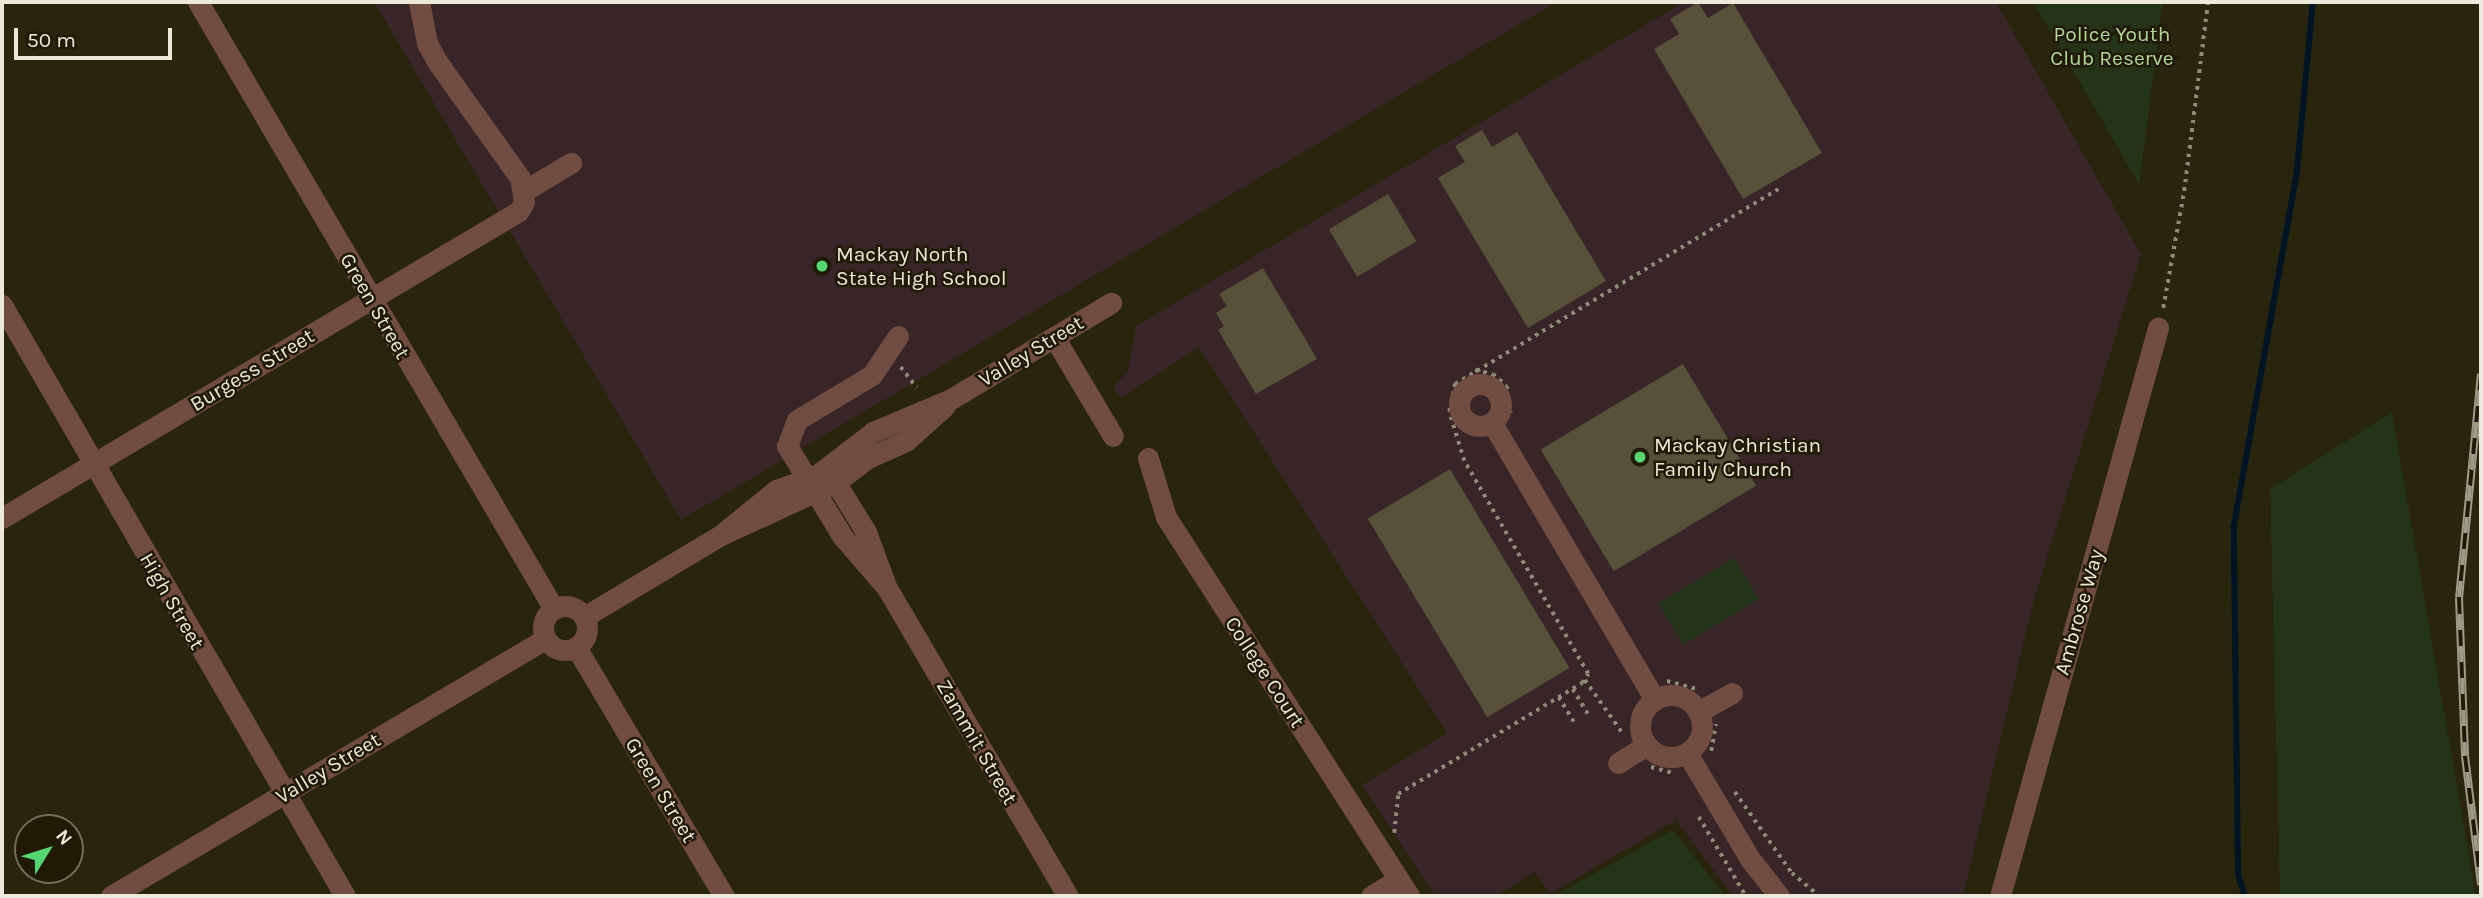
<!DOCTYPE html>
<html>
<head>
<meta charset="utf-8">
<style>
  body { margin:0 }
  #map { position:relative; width:2483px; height:898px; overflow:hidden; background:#29240c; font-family:Karla,sans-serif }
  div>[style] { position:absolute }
  .education>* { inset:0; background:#382528 }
  .green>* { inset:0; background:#243418; transform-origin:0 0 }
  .stream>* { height:6px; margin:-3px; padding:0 3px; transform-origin:3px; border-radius:3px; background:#001426 }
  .building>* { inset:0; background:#575139; transform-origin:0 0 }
  .path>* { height:3.5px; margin-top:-1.75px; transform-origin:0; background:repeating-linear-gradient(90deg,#8f8b79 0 3.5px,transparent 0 8.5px) }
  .minor>* { height:21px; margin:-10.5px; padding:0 10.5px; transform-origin:10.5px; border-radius:10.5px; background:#714c40 }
  .minor>.ring { margin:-10.5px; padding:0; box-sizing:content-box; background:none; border:21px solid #714c40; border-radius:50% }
  .rail>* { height:8px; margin-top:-4px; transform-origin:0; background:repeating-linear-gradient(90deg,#201a04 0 16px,#9f9b89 0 32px); box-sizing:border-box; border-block:2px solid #9f9b89 }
  .dots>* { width:19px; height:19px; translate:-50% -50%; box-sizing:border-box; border:4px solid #201a04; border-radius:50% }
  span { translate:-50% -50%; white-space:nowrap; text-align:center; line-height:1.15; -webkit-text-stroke:5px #201a04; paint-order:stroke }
  .park-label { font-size:21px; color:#b2d69a }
  .poi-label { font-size:21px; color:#ece9db }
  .left { translate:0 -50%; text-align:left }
  .street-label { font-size:21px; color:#ece9db }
  .frame { position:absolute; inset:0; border:4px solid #ece9db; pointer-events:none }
  .north { position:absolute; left:14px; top:814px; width:70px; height:70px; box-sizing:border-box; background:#201a04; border:2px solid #726d5a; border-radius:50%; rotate:52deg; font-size:19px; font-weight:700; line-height:28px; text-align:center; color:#ece9db }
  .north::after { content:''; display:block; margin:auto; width:24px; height:32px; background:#55d671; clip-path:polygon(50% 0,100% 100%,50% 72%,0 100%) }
  .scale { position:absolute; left:14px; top:28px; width:158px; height:32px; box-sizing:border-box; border:4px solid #ece9db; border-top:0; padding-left:9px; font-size:21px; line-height:24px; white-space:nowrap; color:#ece9db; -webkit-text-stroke:5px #201a04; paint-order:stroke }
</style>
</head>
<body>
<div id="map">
  <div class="education">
    <div style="clip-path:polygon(374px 2px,1557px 2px,681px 520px)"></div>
    <div style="clip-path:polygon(1684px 2px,1996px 2px,2141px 254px,2033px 603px,1963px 896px,1733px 896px,1676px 820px,1550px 894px,1535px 872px,1495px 896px,1435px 896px,1362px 785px,1447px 733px,1199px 347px,1121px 398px,1113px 387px,1128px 371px,1136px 326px)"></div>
  </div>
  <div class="green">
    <div style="clip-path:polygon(2033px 2px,2163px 2px,2139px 184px)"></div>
    <div style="clip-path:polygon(2392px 412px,2476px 896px,2280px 896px,2270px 489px)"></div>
    <div style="left:1734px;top:558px;width:48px;height:88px;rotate:59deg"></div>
    <div style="clip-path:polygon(1673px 830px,1725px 896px,1554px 896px)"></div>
  </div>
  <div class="stream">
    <div style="left:2245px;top:896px;width:23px;rotate:-108deg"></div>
    <div style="left:2238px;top:874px;width:349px;rotate:-90.7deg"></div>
    <div style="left:2234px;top:525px;width:361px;rotate:-79.9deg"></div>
    <div style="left:2297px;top:170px;width:169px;rotate:-84.6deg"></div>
  </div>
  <div class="building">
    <div style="clip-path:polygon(1698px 2px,1708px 18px,1733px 3px,1822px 153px,1743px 199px,1654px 49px,1679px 34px,1670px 19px)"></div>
    <div style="clip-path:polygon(1482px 130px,1492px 147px,1517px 132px,1606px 281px,1528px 328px,1438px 178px,1465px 162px,1455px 146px)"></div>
    <div style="left:1388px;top:194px;width:55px;height:69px;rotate:59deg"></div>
    <div style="clip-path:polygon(1263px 268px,1317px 359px,1256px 394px,1218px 330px,1224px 326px,1216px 313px,1227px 306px,1219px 294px)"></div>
    <div style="left:1683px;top:364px;width:142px;height:166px;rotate:59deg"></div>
    <div style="left:1450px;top:469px;width:232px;height:96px;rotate:59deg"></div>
  </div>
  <div class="path">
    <div style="left:2163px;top:308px;width:119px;rotate:-79.8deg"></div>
    <div style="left:2184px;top:191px;width:191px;rotate:-82.8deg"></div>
    <div style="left:901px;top:367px;width:26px;rotate:53deg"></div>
    <div style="left:1475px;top:370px;width:18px;rotate:13deg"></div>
    <div style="left:1493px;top:374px;width:18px;rotate:41deg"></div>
    <div style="left:1507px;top:386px;width:27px;rotate:82deg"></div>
    <div style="left:1585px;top:680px;width:67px;rotate:54.7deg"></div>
    <div style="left:1667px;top:681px;width:30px;rotate:15deg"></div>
    <div style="left:1573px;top:689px;width:29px;rotate:59deg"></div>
    <div style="left:1559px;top:697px;width:29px;rotate:59deg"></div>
    <div style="left:1711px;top:751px;width:27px;rotate:-80deg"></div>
    <div style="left:1651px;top:767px;width:23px;rotate:15deg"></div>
    <div style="left:1735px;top:792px;width:99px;rotate:54.9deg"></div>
    <div style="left:1792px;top:873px;width:35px;rotate:40deg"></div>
    <div style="left:1699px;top:817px;width:92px;rotate:59.3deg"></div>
    <div style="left:1394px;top:833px;width:39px;rotate:-84deg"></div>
    <div style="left:1398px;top:794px;width:215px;rotate:-31.1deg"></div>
    <div style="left:1582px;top:683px;width:11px;rotate:-56deg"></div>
    <div style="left:1588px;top:674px;width:246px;rotate:-120.2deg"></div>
    <div style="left:1464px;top:461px;width:51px;rotate:-107deg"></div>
    <div style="left:1449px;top:412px;width:29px;rotate:-78deg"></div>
    <div style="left:1455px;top:384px;width:382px;rotate:-31.1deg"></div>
  </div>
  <div class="minor">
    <div style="left:198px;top:2px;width:704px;rotate:59.61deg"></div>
    <div style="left:524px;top:191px;width:55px;rotate:-30.8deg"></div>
    <div style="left:2px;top:305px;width:683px;rotate:59.87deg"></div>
    <div style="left:898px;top:336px;width:47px;rotate:123.7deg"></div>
    <div style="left:872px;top:375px;width:87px;rotate:149deg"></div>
    <div style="left:797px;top:420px;width:28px;rotate:111deg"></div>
    <div style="left:787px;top:446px;width:107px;rotate:58.4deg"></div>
    <div style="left:843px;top:537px;width:67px;rotate:49.2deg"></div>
    <div style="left:887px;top:588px;width:357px;rotate:59.6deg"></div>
    <div style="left:1054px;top:337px;width:115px;rotate:59.2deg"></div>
    <div class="ring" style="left:1459px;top:384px;width:21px;height:21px"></div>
    <div style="left:1492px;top:423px;width:321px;rotate:59.5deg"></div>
    <div style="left:1148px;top:458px;width:62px;rotate:73deg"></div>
    <div style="left:1166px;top:517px;width:450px;rotate:57.3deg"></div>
    <div style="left:829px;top:472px;width:70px;rotate:58.3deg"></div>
    <div style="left:866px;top:532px;width:54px;rotate:69.6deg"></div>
    <div style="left:2px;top:518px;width:601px;rotate:-30.7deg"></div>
    <div style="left:519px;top:211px;width:10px;rotate:-61deg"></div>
    <div style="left:524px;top:202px;width:24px;rotate:-99deg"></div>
    <div style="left:520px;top:178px;width:141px;rotate:-125.5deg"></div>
    <div style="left:438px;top:63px;width:23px;rotate:-119deg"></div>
    <div style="left:427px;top:43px;width:42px;rotate:-101deg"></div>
    <div style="left:721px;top:535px;width:71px;rotate:-39.3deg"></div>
    <div style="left:776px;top:490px;width:44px;rotate:-20.1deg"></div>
    <div style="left:817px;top:475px;width:71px;rotate:-37.5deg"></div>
    <div style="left:873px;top:432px;width:85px;rotate:-22.9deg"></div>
    <div style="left:951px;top:399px;width:187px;rotate:-31deg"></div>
    <div class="ring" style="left:543px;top:606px;width:23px;height:23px"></div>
    <div style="left:584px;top:617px;width:160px;rotate:-30.9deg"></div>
    <div style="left:721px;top:535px;width:127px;rotate:-24.7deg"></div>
    <div style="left:836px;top:482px;width:40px;rotate:-37deg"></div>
    <div style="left:868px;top:458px;width:42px;rotate:-24.1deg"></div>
    <div style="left:906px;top:441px;width:52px;rotate:-41.9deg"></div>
    <div style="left:576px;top:647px;width:290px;rotate:59.3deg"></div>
    <div class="ring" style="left:1640px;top:695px;width:41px;height:41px"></div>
    <div style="left:1698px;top:712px;width:39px;rotate:-29deg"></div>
    <div style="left:1687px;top:753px;width:123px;rotate:59.3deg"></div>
    <div style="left:1750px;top:859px;width:47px;rotate:51.9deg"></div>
    <div style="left:1618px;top:763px;width:34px;rotate:-32deg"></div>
    <div style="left:111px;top:896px;width:504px;rotate:-30.63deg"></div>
    <div style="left:1371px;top:896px;width:31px;rotate:-31deg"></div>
    <div style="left:2000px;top:896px;width:590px;rotate:-74.46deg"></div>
  </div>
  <div class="rail">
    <div style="left:2481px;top:374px;width:225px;rotate:95.6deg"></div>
    <div style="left:2459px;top:598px;width:158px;rotate:87.8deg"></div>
    <div style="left:2465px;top:756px;width:130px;rotate:82.9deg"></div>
  </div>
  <div class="dots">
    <div style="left:822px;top:266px;background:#55d671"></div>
    <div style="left:1640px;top:457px;background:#55d671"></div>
  </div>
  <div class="park-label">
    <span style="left:2112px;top:46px">Police Youth<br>Club Reserve</span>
  </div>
  <div class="poi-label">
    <span class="left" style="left:836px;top:266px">Mackay North<br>State High School</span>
    <span class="left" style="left:1654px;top:457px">Mackay Christian<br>Family Church</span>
  </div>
  <div class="street-label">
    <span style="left:375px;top:306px;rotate:60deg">Green Street</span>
    <span style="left:1031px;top:351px;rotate:-31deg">Valley Street</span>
    <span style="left:252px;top:370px;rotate:-31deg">Burgess Street</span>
    <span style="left:172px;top:601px;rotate:60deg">High Street</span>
    <span style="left:2079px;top:612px;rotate:-74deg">Ambrose Way</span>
    <span style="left:1265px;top:672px;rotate:57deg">College Court</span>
    <span style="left:977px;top:742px;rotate:60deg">Zammit Street</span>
    <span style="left:328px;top:768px;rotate:-31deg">Valley Street</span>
    <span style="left:661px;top:790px;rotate:59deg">Green Street</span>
  </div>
  <div class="frame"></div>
  <div class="north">N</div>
  <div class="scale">50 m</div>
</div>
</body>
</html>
